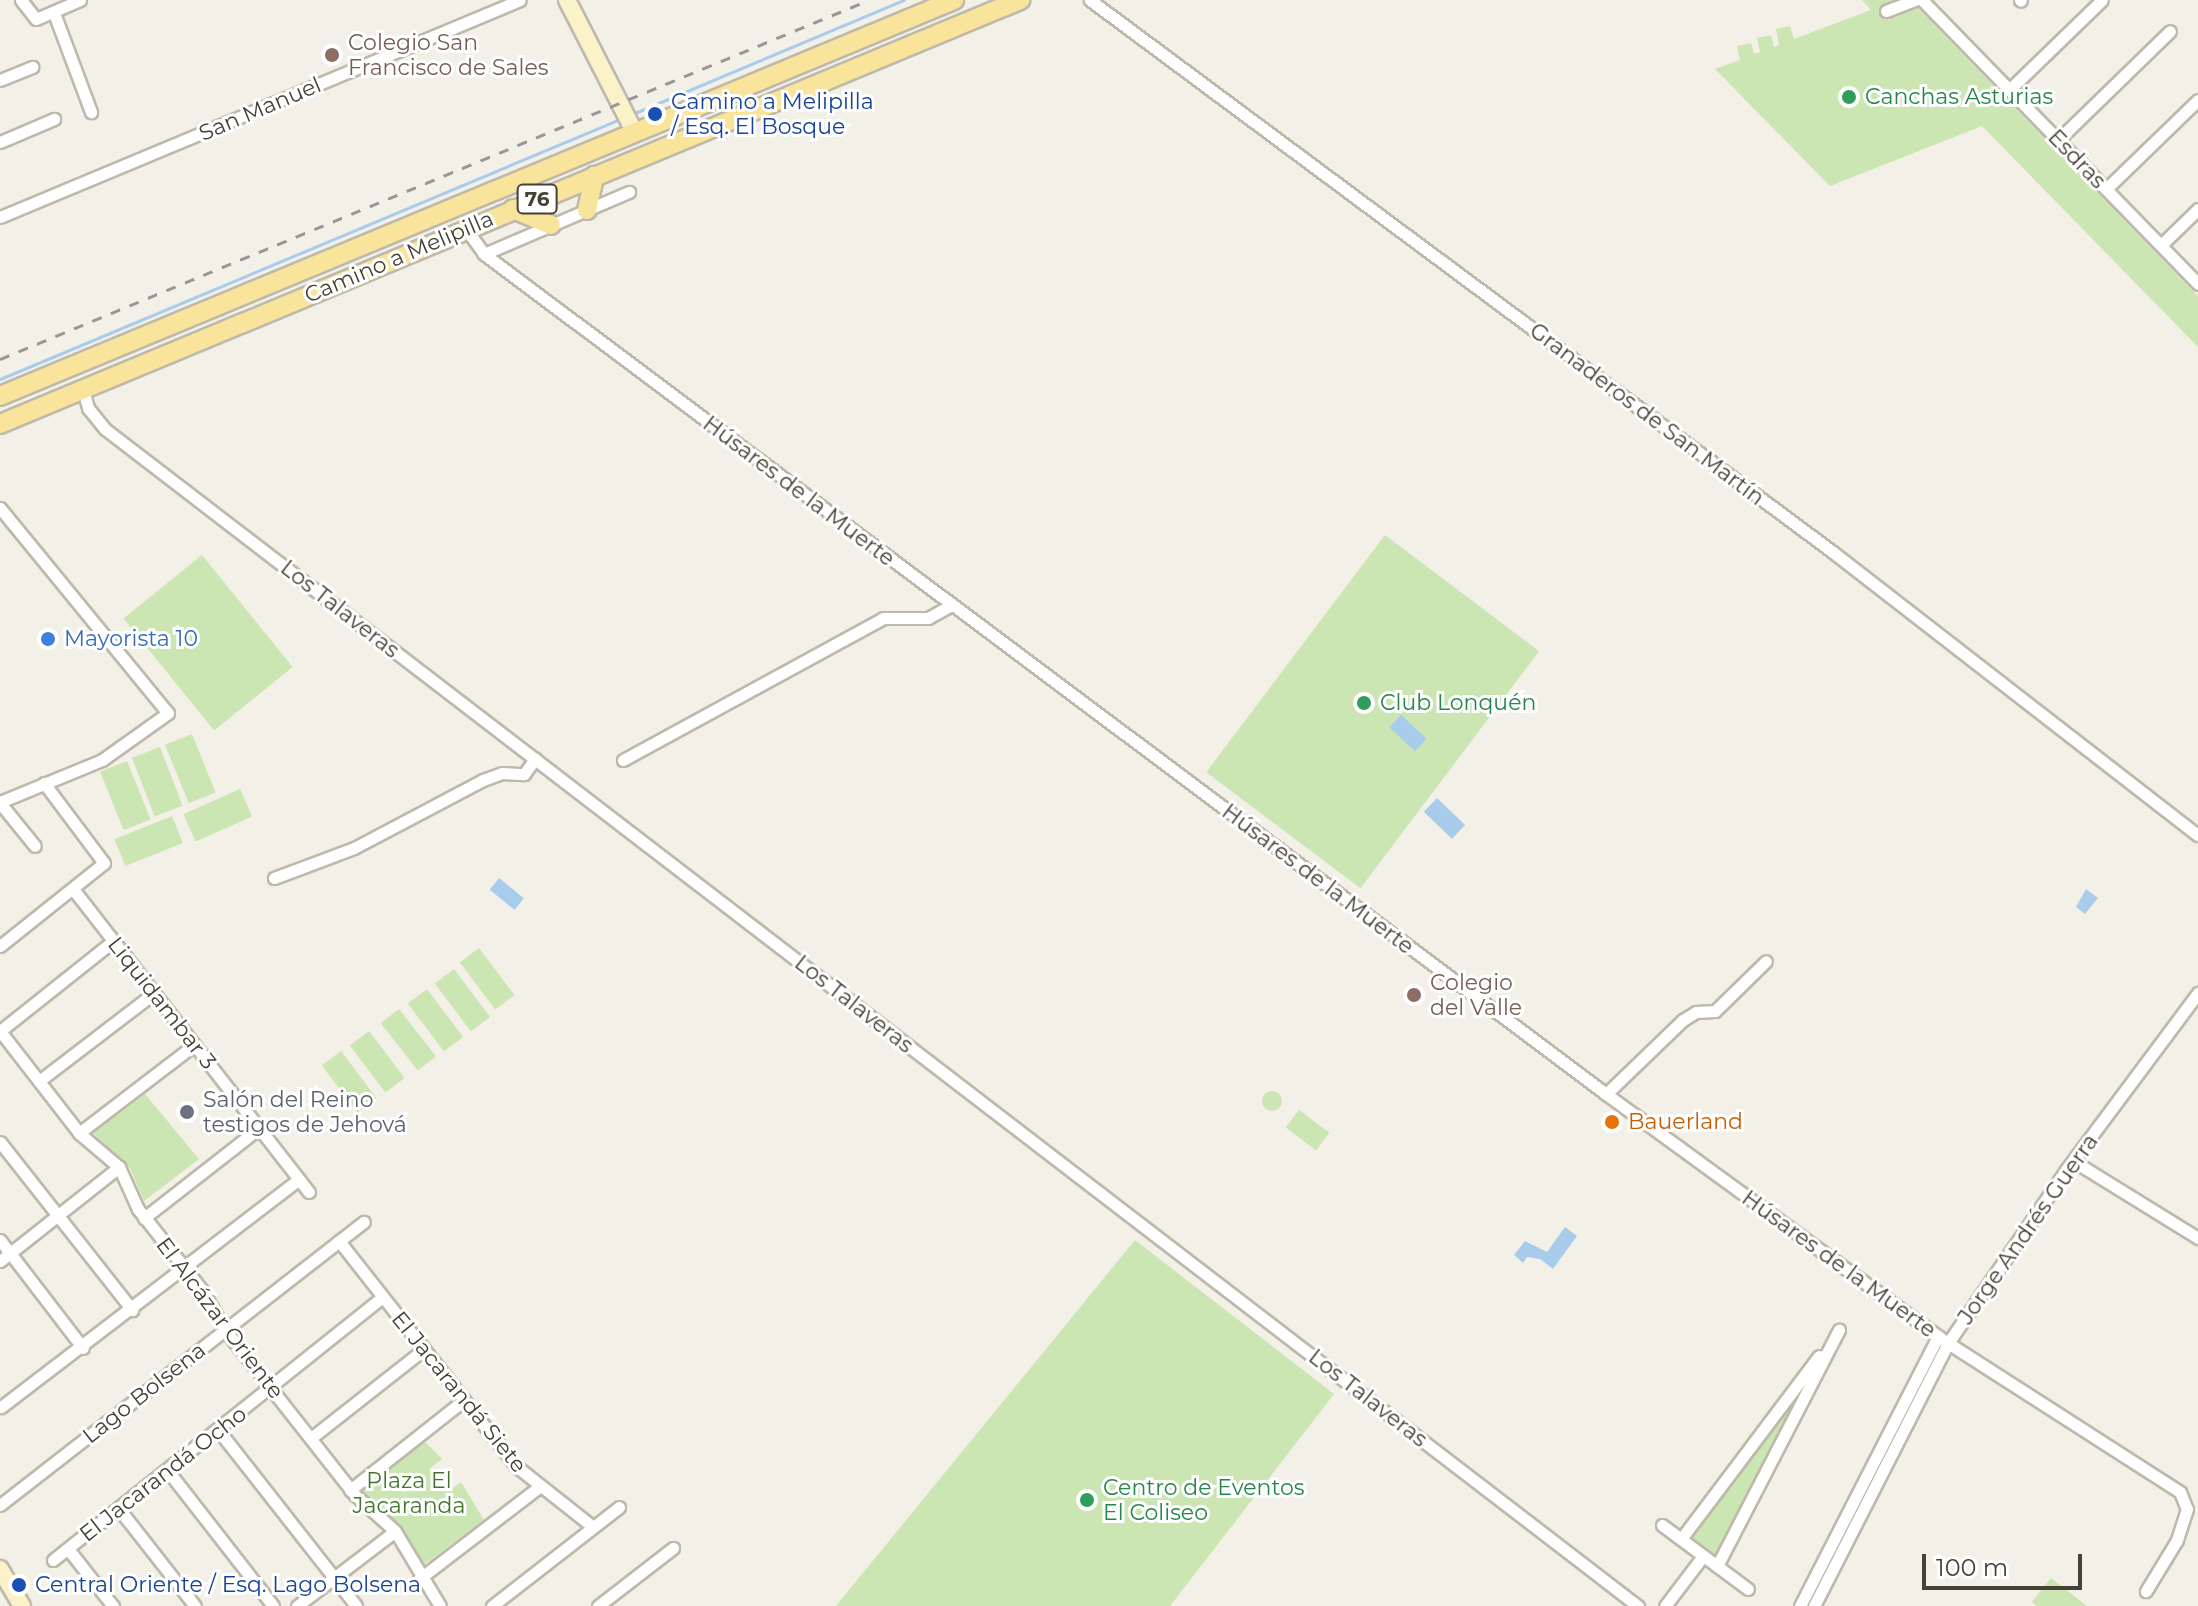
<!DOCTYPE html>
<html>
<head>
<meta charset="utf-8">
<style>
  body { margin:0 }
  #map { position:relative; width:2198px; height:1606px; overflow:hidden; background:#f3f0e8; font-family:Montserrat,sans-serif }
  div>[style] { position:absolute }
  .green>* { inset:0; background:#cbe5b3; transform-origin:0 0 }
  .round { border-radius:50% }
  .water>* { inset:0; background:#a8ccec; transform-origin:0 0 }
  .stream>* { height:3px; margin:-1.5px; padding:0 1.5px; transform-origin:1.5px; border-radius:1.5px; background:#a8ccec }
  .roads { filter:drop-shadow(2px 0 #beb9ab) drop-shadow(-2px 0 #beb9ab) drop-shadow(0 2px #beb9ab) drop-shadow(0 -2px #beb9ab) }
  .street>* { height:11px; margin:-5.5px; padding:0 5.5px; transform-origin:5.5px; border-radius:5.5px; background:#fff }
  .secondary>* { height:16px; margin:-8px; padding:0 8px; transform-origin:8px; border-radius:8px; background:#fcf2c9 }
  .primary>* { height:18px; margin:-9px; padding:0 9px; transform-origin:9px; border-radius:9px; background:#f9e49b }
  .rail>* { height:3px; margin-top:-1.5px; transform-origin:0; background:repeating-linear-gradient(90deg,#979797 0 10px,transparent 0 20px) }
  .dots>* { width:22px; height:22px; translate:-50% -50%; box-sizing:border-box; border:4px solid #fff; border-radius:50% }
  span { translate:-50% -50%; white-space:nowrap; text-align:center; line-height:1.15; -webkit-text-stroke:6px #fff; paint-order:stroke }
  .shield-label span { padding:2px 6px; background:#fff; border:2px solid; border-radius:6px; -webkit-text-stroke-width:0 }
  .shield-label { font-size:20px; color:#464137; font-weight:700 }
  .education-label { font-size:22px; color:#785e54 }
  .left { translate:0 -50%; text-align:left }
  .leisure-label { font-size:22px; color:#27864d }
  .transit-label { font-size:22px; color:#164399 }
  .street-label { font-size:22px; color:#464137 }
  .shop-label { font-size:22px; color:#366cbe }
  .worship-label { font-size:22px; color:#5b616d }
  .food-label { font-size:22px; color:#c56008 }
  .park-label { font-size:22px; color:#44752d }
  .scale { position:absolute; left:1922px; top:1554px; width:160px; height:36px; box-sizing:border-box; border:4px solid #464137; border-top:0; padding-left:10px; font-size:24px; line-height:28px; white-space:nowrap; color:#464137; -webkit-text-stroke:6px #fff; paint-order:stroke }
</style>
</head>
<body>
<div id="map">
  <div class="green">
    <div style="clip-path:polygon(1862px 0,1910px 0,2198px 296px,2198px 347px,1982px 126px,1830px 186px,1715px 69px,1740px 60px,1737px 46px,1751px 43px,1754px 54px,1760px 52px,1757px 38px,1771px 35px,1774px 47px,1779px 45px,1776px 29px,1790px 26px,1794px 39px,1871px 10px)"></div>
    <div style="left:1385px;top:535px;width:193px;height:297px;rotate:37deg"></div>
    <div style="left:202px;top:555px;width:144px;height:101px;rotate:51deg"></div>
    <div style="left:192px;top:734px;width:63px;height:29px;rotate:68deg"></div>
    <div style="left:160px;top:747px;width:63px;height:30px;rotate:69deg"></div>
    <div style="left:127px;top:761px;width:63px;height:29px;rotate:68deg"></div>
    <div style="left:240px;top:789px;width:30px;height:62px;rotate:66deg"></div>
    <div style="left:172px;top:816px;width:29px;height:62px;rotate:68deg"></div>
    <div style="left:479px;top:948px;width:59px;height:24px;rotate:53deg"></div>
    <div style="left:454px;top:969px;width:60px;height:24px;rotate:53deg"></div>
    <div style="left:427px;top:989px;width:60px;height:24px;rotate:53deg"></div>
    <div style="left:399px;top:1009px;width:60px;height:23px;rotate:52deg"></div>
    <div style="left:369px;top:1031px;width:59px;height:24px;rotate:53deg"></div>
    <div style="left:341px;top:1051px;width:59px;height:24px;rotate:53deg"></div>
    <div class="round" style="left:1262px;top:1091px;width:20px;height:20px"></div>
    <div style="clip-path:polygon(145px 1094px,199px 1159px,144px 1201px,130px 1168px,93px 1133px)"></div>
    <div style="left:1299px;top:1110px;width:38px;height:22px;rotate:37deg"></div>
    <div style="clip-path:polygon(1135px 1240px,1334px 1394px,1170px 1606px,836px 1606px)"></div>
    <div style="clip-path:polygon(1813px 1371px,1721px 1553px,1715px 1556px,1692px 1540px,1692px 1533px)"></div>
    <div style="clip-path:polygon(425px 1442px,442px 1459px,429px 1469px,448px 1492px,461px 1482px,484px 1520px,422px 1566px,403px 1532px,359px 1491px)"></div>
    <div style="clip-path:polygon(2051px 1578px,2087px 1606px,2037px 1606px,2032px 1602px)"></div>
  </div>
  <div class="water">
    <div style="left:1401px;top:715px;width:35px;height:17px;rotate:43deg"></div>
    <div style="left:1437px;top:798px;width:39px;height:19px;rotate:44deg"></div>
    <div style="left:499px;top:878px;width:32px;height:15px;rotate:39deg"></div>
    <div style="clip-path:polygon(2086px 889px,2098px 898px,2085px 914px,2076px 907px)"></div>
    <div style="clip-path:polygon(1565px 1227px,1577px 1236px,1553px 1269px,1540px 1259px,1527px 1257px,1523px 1263px,1514px 1255px,1525px 1241px,1547px 1252px)"></div>
  </div>
  <div class="stream">
    <div style="left:630px;top:115px;width:297px;rotate:-22.8deg"></div>
    <div style="left:0;top:379px;width:672px;rotate:-22.75deg"></div>
  </div>
  <div class="roads">
    <div class="street">
      <div style="left:21px;top:0;width:24px;rotate:52deg"></div>
      <div style="left:36px;top:19px;width:48px;rotate:-23.4deg"></div>
      <div style="left:1090px;top:0;width:927px;rotate:36.62deg"></div>
      <div style="left:1834px;top:553px;width:460px;rotate:37.8deg"></div>
      <div style="left:1922px;top:0;width:396px;rotate:45.8deg"></div>
      <div style="left:2020px;top:0;width:1px;rotate:45deg"></div>
      <div style="left:1886px;top:11px;width:31px;rotate:-21deg"></div>
      <div style="left:54px;top:13px;width:106px;rotate:69.5deg"></div>
      <div style="left:0;top:80px;width:35px;rotate:-22deg"></div>
      <div style="left:2009px;top:90px;width:129px;rotate:-44.1deg"></div>
      <div style="left:2058px;top:140px;width:156px;rotate:-44.2deg"></div>
      <div style="left:0;top:142px;width:59px;rotate:-23.1deg"></div>
      <div style="left:2106px;top:189px;width:128px;rotate:-44.1deg"></div>
      <div style="left:0;top:217px;width:563px;rotate:-22.65deg"></div>
      <div style="left:466px;top:229px;width:31px;rotate:54deg"></div>
      <div style="left:484px;top:254px;width:1402px;rotate:36.82deg"></div>
      <div style="left:1606px;top:1094px;width:423px;rotate:36.1deg"></div>
      <div style="left:1948px;top:1343px;width:276px;rotate:32.7deg"></div>
      <div style="left:2180px;top:1492px;width:18px;rotate:68deg"></div>
      <div style="left:2187px;top:1509px;width:33px;rotate:108deg"></div>
      <div style="left:2177px;top:1540px;width:60px;rotate:121.3deg"></div>
      <div style="left:2161px;top:245px;width:52px;rotate:-44.2deg"></div>
      <div style="left:484px;top:254px;width:158px;rotate:-23.2deg"></div>
      <div style="left:83px;top:390px;width:19px;rotate:74deg"></div>
      <div style="left:88px;top:408px;width:27px;rotate:51deg"></div>
      <div style="left:105px;top:429px;width:1933px;rotate:37.52deg"></div>
      <div style="left:0;top:508px;width:265px;rotate:50.7deg"></div>
      <div style="left:168px;top:713px;width:81px;rotate:144.5deg"></div>
      <div style="left:102px;top:760px;width:110px;rotate:157.6deg"></div>
      <div style="left:623px;top:760px;width:296px;rotate:-28.6deg"></div>
      <div style="left:883px;top:618px;width:45px"></div>
      <div style="left:928px;top:618px;width:26px;rotate:-29deg"></div>
      <div style="left:0;top:803px;width:55px;rotate:50.9deg"></div>
      <div style="left:274px;top:878px;width:85px;rotate:-20.6deg"></div>
      <div style="left:354px;top:848px;width:146px;rotate:-27.8deg"></div>
      <div style="left:483px;top:780px;width:20px;rotate:-20deg"></div>
      <div style="left:502px;top:773px;width:22px;rotate:3deg"></div>
      <div style="left:524px;top:774px;width:19px;rotate:-54deg"></div>
      <div style="left:73px;top:889px;width:384px;rotate:52.1deg"></div>
      <div style="left:0;top:946px;width:133px;rotate:-38.6deg"></div>
      <div style="left:104px;top:863px;width:100px;rotate:-126.9deg"></div>
      <div style="left:0;top:1031px;width:129px;rotate:52.2deg"></div>
      <div style="left:79px;top:1133px;width:52px;rotate:40.4deg"></div>
      <div style="left:119px;top:1167px;width:46px;rotate:65.7deg"></div>
      <div style="left:138px;top:1209px;width:103px;rotate:51.7deg"></div>
      <div style="left:202px;top:1290px;width:46px;rotate:60.1deg"></div>
      <div style="left:225px;top:1330px;width:210px;rotate:51.8deg"></div>
      <div style="left:355px;top:1495px;width:54px;rotate:42deg"></div>
      <div style="left:395px;top:1531px;width:87px;rotate:59deg"></div>
      <div style="left:0;top:1031px;width:144px;rotate:-38.5deg"></div>
      <div style="left:39px;top:1081px;width:145px;rotate:-37.4deg"></div>
      <div style="left:1606px;top:1094px;width:107px;rotate:-43.9deg"></div>
      <div style="left:1683px;top:1020px;width:15px;rotate:-32deg"></div>
      <div style="left:1696px;top:1012px;width:19px;rotate:-3deg"></div>
      <div style="left:1715px;top:1011px;width:71px;rotate:-44.4deg"></div>
      <div style="left:79px;top:1133px;width:145px;rotate:-37.4deg"></div>
      <div style="left:0;top:1142px;width:214px;rotate:51.8deg"></div>
      <div style="left:2075px;top:1162px;width:145px;rotate:31.7deg"></div>
      <div style="left:144px;top:1218px;width:146px;rotate:-38deg"></div>
      <div style="left:0;top:1240px;width:136px;rotate:52.5deg"></div>
      <div style="left:339px;top:1241px;width:286px;rotate:51.8deg"></div>
      <div style="left:516px;top:1466px;width:98px;rotate:38.4deg"></div>
      <div style="left:0;top:1261px;width:152px;rotate:-38.3deg"></div>
      <div style="left:1px;top:1407px;width:375px;rotate:-37.4deg"></div>
      <div style="left:219px;top:1431px;width:222px;rotate:51.9deg"></div>
      <div style="left:311px;top:1438px;width:144px;rotate:-38.2deg"></div>
      <div style="left:168px;top:1471px;width:171px;rotate:52.1deg"></div>
      <div style="left:350px;top:1490px;width:145px;rotate:-38.3deg"></div>
      <div style="left:0;top:1505px;width:461px;rotate:-37.9deg"></div>
      <div style="left:119px;top:1509px;width:123px;rotate:51.9deg"></div>
      <div style="left:1662px;top:1525px;width:107px;rotate:36.7deg"></div>
      <div style="left:1681px;top:1539px;width:229px;rotate:-53deg"></div>
      <div style="left:68px;top:1549px;width:73px;rotate:51.7deg"></div>
      <div style="left:53px;top:1560px;width:422px;rotate:-38.6deg"></div>
      <div style="left:1717px;top:1566px;width:266px;rotate:-62.7deg"></div>
      <div style="left:419px;top:1579px;width:151px;rotate:-37.5deg"></div>
      <div style="left:297px;top:1606px;width:123px;rotate:-37.4deg"></div>
      <div style="left:492px;top:1606px;width:161px;rotate:-37.9deg"></div>
      <div style="left:598px;top:1606px;width:95px;rotate:-37.7deg"></div>
      <div style="left:1665px;top:1606px;width:63px;rotate:-52.8deg"></div>
      <div style="left:1800px;top:1606px;width:303px;rotate:-62.9deg"></div>
      <div style="left:1814px;top:1606px;width:295px;rotate:-63deg"></div>
      <div style="left:1948px;top:1343px;width:209px;rotate:-55.7deg"></div>
      <div style="left:2066px;top:1170px;width:221px;rotate:-53.3deg"></div>
    </div>
    <div class="secondary">
      <div style="left:567px;top:0;width:147px;rotate:62.9deg"></div>
      <div style="left:0;top:1569px;width:43px;rotate:59.3deg"></div>
    </div>
    <div class="primary">
      <div style="left:513px;top:209px;width:41px;rotate:22.8deg"></div>
      <div style="left:587px;top:210px;width:35px;rotate:-78deg"></div>
      <div style="left:0;top:396px;width:1033px;rotate:-22.54deg"></div>
      <div style="left:0;top:424px;width:1105px;rotate:-22.57deg"></div>
    </div>
  </div>
  <div class="rail">
    <div style="left:0;top:359px;width:940px;rotate:-22.45deg"></div>
  </div>
  <div class="dots">
    <div style="left:332px;top:55px;background:#8d6e63"></div>
    <div style="left:1849px;top:97px;background:#2e9e5b"></div>
    <div style="left:655px;top:114px;background:#1a4fb4"></div>
    <div style="left:48px;top:639px;background:#3f7fe0"></div>
    <div style="left:1364px;top:703px;background:#2e9e5b"></div>
    <div style="left:1414px;top:995px;background:#8d6e63"></div>
    <div style="left:187px;top:1112px;background:#6b7280"></div>
    <div style="left:1612px;top:1122px;background:#e8710a"></div>
    <div style="left:1087px;top:1500px;background:#2e9e5b"></div>
    <div style="left:19px;top:1585px;background:#1a4fb4"></div>
  </div>
  <div class="shield-label">
    <span style="left:537px;top:199px">76</span>
  </div>
  <div class="education-label">
    <span class="left" style="left:348px;top:55px">Colegio San<br>Francisco de Sales</span>
    <span class="left" style="left:1430px;top:995px">Colegio<br>del Valle</span>
  </div>
  <div class="leisure-label">
    <span class="left" style="left:1865px;top:97px">Canchas Asturias</span>
    <span class="left" style="left:1380px;top:703px">Club Lonquén</span>
    <span class="left" style="left:1103px;top:1500px">Centro de Eventos<br>El Coliseo</span>
  </div>
  <div class="transit-label">
    <span class="left" style="left:671px;top:114px">Camino a Melipilla<br>/ Esq. El Bosque</span>
    <span class="left" style="left:35px;top:1585px">Central Oriente / Esq. Lago Bolsena</span>
  </div>
  <div class="street-label">
    <span style="left:260px;top:109px;rotate:-23deg">San Manuel</span>
    <span style="left:2077px;top:159px;rotate:46deg">Esdras</span>
    <span style="left:399px;top:257px;rotate:-23deg">Camino a Melipilla</span>
    <span style="left:1647px;top:414px;rotate:37deg">Granaderos de San Martín</span>
    <span style="left:799px;top:491px;rotate:37deg">Húsares de la Muerte</span>
    <span style="left:340px;top:609px;rotate:38deg">Los Talaveras</span>
    <span style="left:1318px;top:879px;rotate:37deg">Húsares de la Muerte</span>
    <span style="left:162px;top:1003px;rotate:52deg">Liquidambar 3</span>
    <span style="left:854px;top:1004px;rotate:38deg">Los Talaveras</span>
    <span style="left:2028px;top:1229px;rotate:-55deg">Jorge Andrés Guerra</span>
    <span style="left:1839px;top:1264px;rotate:36deg">Húsares de la Muerte</span>
    <span style="left:220px;top:1318px;rotate:53deg">El Alcázar Oriente</span>
    <span style="left:459px;top:1392px;rotate:51deg">El Jacarandá Siete</span>
    <span style="left:144px;top:1393px;rotate:-38deg">Lago Bolsena</span>
    <span style="left:1368px;top:1398px;rotate:38deg">Los Talaveras</span>
    <span style="left:163px;top:1474px;rotate:-38deg">El Jacarandá Ocho</span>
  </div>
  <div class="shop-label">
    <span class="left" style="left:64px;top:639px">Mayorista 10</span>
  </div>
  <div class="worship-label">
    <span class="left" style="left:203px;top:1112px">Salón del Reino<br>testigos de Jehová</span>
  </div>
  <div class="food-label">
    <span class="left" style="left:1628px;top:1122px">Bauerland</span>
  </div>
  <div class="park-label">
    <span style="left:409px;top:1493px">Plaza El<br>Jacaranda</span>
  </div>
  <div class="scale">100 m</div>
</div>
</body>
</html>
